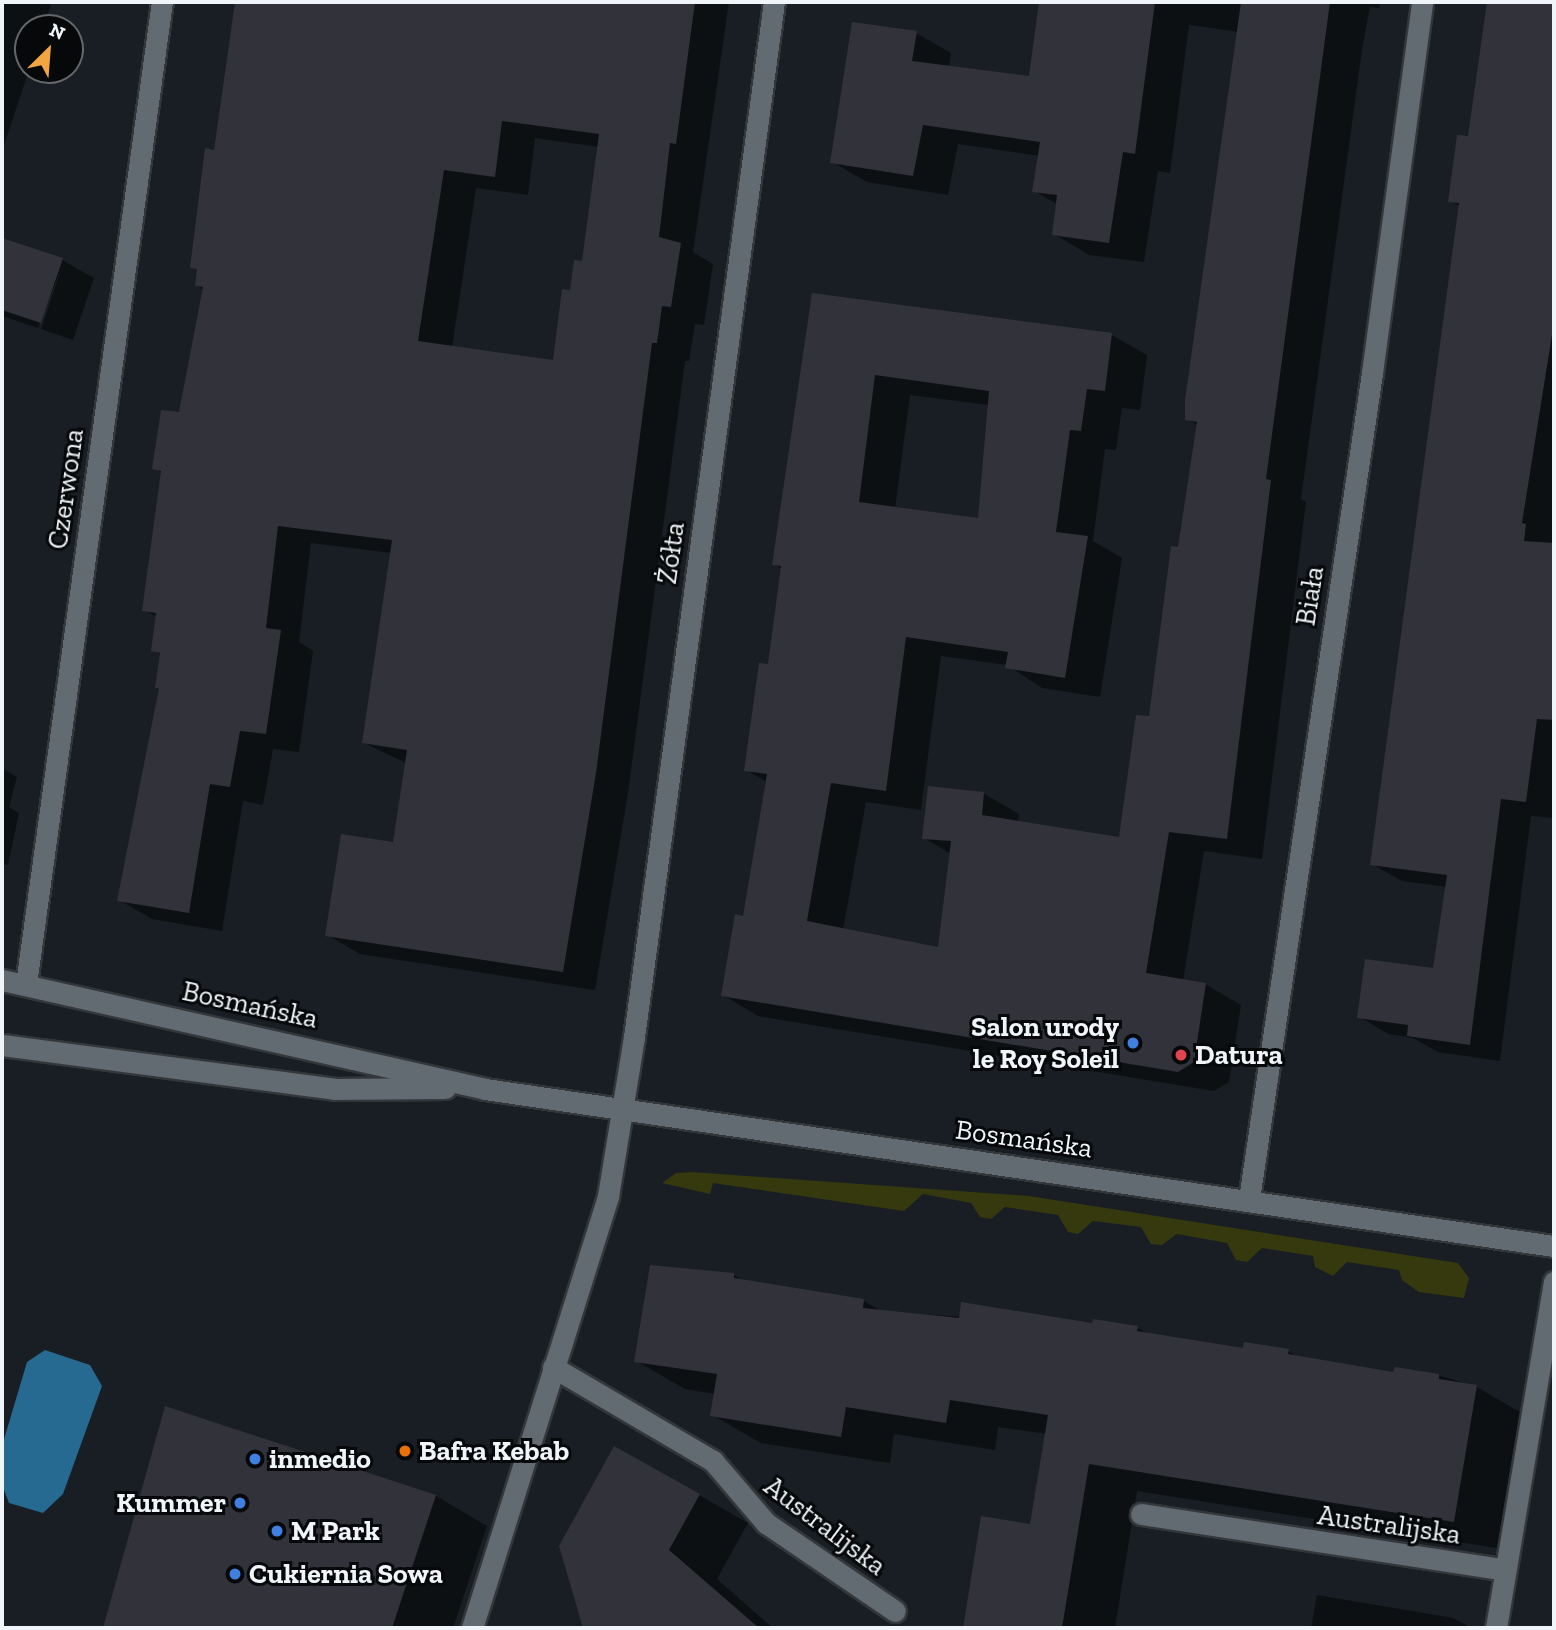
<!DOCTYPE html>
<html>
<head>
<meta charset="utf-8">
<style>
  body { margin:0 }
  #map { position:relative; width:1556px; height:1630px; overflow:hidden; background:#181e24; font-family:"Zilla Slab",serif }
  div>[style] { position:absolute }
  .green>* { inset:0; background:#35390d }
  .water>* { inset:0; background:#266991 }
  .shadow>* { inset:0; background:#0007 }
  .building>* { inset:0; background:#32323b }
  .roads { filter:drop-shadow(2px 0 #33373c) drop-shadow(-2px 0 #33373c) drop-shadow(0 2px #33373c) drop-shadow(0 -2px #33373c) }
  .minor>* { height:21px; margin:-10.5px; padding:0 10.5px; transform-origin:10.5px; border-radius:10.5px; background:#636b72 }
  .dots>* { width:19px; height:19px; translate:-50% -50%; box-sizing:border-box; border:4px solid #06080a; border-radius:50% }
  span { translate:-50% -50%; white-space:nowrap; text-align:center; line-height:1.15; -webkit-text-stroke:6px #06080a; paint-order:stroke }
  .street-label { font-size:28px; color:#f0f5f9 }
  .poi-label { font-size:28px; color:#f0f5f9; font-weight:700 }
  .right { translate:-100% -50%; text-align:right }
  .left { translate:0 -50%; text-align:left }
  .frame { position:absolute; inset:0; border:4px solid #f0f5f9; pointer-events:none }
  .north { position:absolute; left:14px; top:14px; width:70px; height:70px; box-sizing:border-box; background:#06080a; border:2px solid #64676a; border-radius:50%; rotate:25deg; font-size:19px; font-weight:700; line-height:28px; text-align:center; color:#f0f5f9 }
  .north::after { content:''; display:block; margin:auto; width:24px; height:32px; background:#f2a541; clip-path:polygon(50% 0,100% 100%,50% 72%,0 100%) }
</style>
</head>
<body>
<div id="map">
  <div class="green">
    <div style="clip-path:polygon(692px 1172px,1029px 1196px,1458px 1263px,1469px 1278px,1464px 1298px,1419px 1292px,1402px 1280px,1399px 1270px,1347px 1262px,1333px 1276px,1315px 1267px,1313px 1256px,1262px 1248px,1247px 1262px,1236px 1260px,1227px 1243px,1177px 1234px,1162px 1245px,1151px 1244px,1141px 1227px,1093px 1221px,1078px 1234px,1068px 1232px,1058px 1215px,1005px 1207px,991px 1219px,980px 1217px,971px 1203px,923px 1194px,904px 1211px,713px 1183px,710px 1194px,662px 1183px,676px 1173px)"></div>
  </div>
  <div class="water">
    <div style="clip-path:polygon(45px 1350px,90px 1365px,102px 1386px,63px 1494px,43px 1513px,9px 1503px,2px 1485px,2px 1446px,27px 1362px)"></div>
  </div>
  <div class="shadow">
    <div style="clip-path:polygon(2px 2px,52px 2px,43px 28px,28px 28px,29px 70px,2px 151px)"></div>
    <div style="clip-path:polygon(evenodd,236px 2px,729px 2px,693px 252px,713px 264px,704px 325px,695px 324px,689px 361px,685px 361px,628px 793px,595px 990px,360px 954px,327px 935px,394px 844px,406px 763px,364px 743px,392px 553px,311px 543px,299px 642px,313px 651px,299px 752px,273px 749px,263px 805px,243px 801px,222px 931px,152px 919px,119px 900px,161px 689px,161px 655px,153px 650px,157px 617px,144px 610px,162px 473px,154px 468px,181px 414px,204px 290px,197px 286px,199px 270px,192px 267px,216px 152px,236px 2px,535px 138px,599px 147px,584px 263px,571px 292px,554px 362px,452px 348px,476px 188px,528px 195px,535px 138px)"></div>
    <div style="clip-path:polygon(evenodd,1041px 2px,1380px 2px,1379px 8px,1370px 7px,1362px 50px,1301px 499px,1306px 502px,1262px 859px,1204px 851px,1183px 981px,1205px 984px,1241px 1005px,1229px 1082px,1214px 1091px,758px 1016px,723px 995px,745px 918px,767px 782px,746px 770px,769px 666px,782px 569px,774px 564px,814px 295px,1112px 335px,1147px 355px,1140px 410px,1122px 408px,1116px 450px,1105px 449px,1093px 541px,1122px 558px,1100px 697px,1042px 688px,1007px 665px,941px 656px,921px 810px,866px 802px,843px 930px,940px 949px,951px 854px,924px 838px,983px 793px,1019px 814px,1018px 822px,1121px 839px,1150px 718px,1199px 426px,1187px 419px,1239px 32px,1189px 25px,1170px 173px,1158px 171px,1144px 262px,1089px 255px,1054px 234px,1057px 204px,1034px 191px,1040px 156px,958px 144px,948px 195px,867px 182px,832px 162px,916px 33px,951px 53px,949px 68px,1031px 78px,1041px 2px,910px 395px,989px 405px,979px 520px,895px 509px,910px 395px)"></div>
    <div style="clip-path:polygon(1499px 2px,1554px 2px,1554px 542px,1547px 603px,1554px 604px,1554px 818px,1531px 816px,1500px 1061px,1438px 1052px,1413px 1038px,1389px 1034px,1359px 1017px,1435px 970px,1447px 887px,1402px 881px,1372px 864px,1461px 207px,1450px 201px,1470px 138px)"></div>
    <div style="clip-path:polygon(2px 240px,62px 260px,94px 278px,73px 340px,41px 329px,63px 264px,38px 328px,2px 316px)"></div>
    <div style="clip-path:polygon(2px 768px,17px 777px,9px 807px,19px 813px,8px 865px,2px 864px)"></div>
    <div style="clip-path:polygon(734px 1275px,746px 1282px,864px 1301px,883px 1312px,1137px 1327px,1149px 1335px,1244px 1350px,1288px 1351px,1300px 1358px,1394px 1374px,1438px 1375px,1477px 1387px,1525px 1415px,1503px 1549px,1137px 1491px,1115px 1628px,963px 1628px,982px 1518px,1032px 1526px,1047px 1434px,998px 1427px,995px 1450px,894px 1434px,890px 1463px,761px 1443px,712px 1415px,715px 1394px,685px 1389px,636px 1361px)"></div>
    <div style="clip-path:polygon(166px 1408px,436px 1496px,487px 1526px,453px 1628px,105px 1628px)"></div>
    <div style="clip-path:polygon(699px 1495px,748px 1523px,717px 1579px,773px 1628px,585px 1628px,561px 1547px)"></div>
    <div style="clip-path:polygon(1317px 1595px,1453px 1618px,1472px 1628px,1311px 1628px)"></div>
  </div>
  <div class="building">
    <div style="clip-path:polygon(evenodd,235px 2px,695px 2px,676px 144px,670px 143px,659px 237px,681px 243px,671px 307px,662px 306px,657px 343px,652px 343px,596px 773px,563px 972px,325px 936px,341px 834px,393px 842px,407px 750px,362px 743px,392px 540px,278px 526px,266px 628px,281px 630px,266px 734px,240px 731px,230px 787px,210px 784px,189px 913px,117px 901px,159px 688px,155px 688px,160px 653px,151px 651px,156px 613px,142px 611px,161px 471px,152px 469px,161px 410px,179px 412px,203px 287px,195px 286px,197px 269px,190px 268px,205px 148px,214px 150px,235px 2px,502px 121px,599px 134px,582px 261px,574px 260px,570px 290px,562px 289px,553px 360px,418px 341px,444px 170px,495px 177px,502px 121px)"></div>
    <div style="clip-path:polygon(1039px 2px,1155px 2px,1135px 154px,1123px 152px,1109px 243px,1052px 235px,1057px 195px,1032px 192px,1040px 142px,923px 125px,913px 176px,830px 163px,852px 22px,917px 31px,912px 61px,1029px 76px)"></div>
    <div style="clip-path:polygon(evenodd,1241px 2px,1330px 2px,1266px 479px,1271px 480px,1227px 839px,1169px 832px,1146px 973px,1206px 983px,1194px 1062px,1178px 1072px,721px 996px,735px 914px,743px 916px,767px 774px,744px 771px,759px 663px,768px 664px,781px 566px,772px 565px,812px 293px,1112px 333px,1105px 391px,1087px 389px,1081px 431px,1070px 430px,1056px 532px,1088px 536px,1065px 678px,1005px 668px,1008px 652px,906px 637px,886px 791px,831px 783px,807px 921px,938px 947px,951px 841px,922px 839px,928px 786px,984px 792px,982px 815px,1119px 837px,1136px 715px,1149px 716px,1171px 546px,1178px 547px,1197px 422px,1185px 420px,1185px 400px,1241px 2px,875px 375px,989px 391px,978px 518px,859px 502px,875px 375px)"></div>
    <div style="clip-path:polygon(1487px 2px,1554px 2px,1554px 322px,1522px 523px,1526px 524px,1524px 541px,1554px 543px,1554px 720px,1537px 719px,1526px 802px,1501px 799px,1470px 1045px,1407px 1036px,1408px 1025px,1357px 1018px,1365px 959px,1433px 968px,1447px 875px,1370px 865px,1459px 203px,1448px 202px,1457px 135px,1468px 136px)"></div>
    <div style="clip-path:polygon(2px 238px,63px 258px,41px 323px,2px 310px)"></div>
    <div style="clip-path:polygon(650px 1265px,734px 1273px,734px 1278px,864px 1299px,863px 1308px,959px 1318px,961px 1302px,1092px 1323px,1093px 1319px,1138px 1326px,1137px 1331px,1243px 1348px,1244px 1342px,1289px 1349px,1288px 1354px,1393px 1372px,1395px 1367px,1439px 1374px,1439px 1379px,1477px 1385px,1454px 1522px,1089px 1464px,1062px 1628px,963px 1628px,981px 1516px,1030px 1524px,1048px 1415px,950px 1400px,946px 1423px,846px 1407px,841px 1437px,710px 1416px,717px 1374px,634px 1362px)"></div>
    <div style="clip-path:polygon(165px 1406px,436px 1495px,392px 1628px,103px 1628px)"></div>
    <div style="clip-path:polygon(614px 1446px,700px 1494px,669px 1550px,759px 1628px,583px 1628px,559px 1546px)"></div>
  </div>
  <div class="roads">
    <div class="minor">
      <div style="left:2px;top:980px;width:495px;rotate:12.7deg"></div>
      <div style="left:485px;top:1089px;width:1080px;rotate:8.36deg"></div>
      <div style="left:26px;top:984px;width:991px;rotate:-82.12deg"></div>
      <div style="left:2px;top:1045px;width:335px;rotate:7.5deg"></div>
      <div style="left:334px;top:1089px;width:111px;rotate:-0.5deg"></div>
      <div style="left:1249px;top:1199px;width:835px;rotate:-81.53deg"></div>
      <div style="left:1372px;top:373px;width:374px;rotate:-82.3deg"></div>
      <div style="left:553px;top:1367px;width:186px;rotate:30.4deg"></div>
      <div style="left:713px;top:1461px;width:82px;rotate:49.5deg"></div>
      <div style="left:766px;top:1523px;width:156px;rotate:34.3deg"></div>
      <div style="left:1141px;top:1514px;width:368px;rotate:8.7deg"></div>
      <div style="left:472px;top:1628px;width:453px;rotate:-72.5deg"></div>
      <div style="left:608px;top:1196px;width:161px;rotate:-80.7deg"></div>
      <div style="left:634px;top:1037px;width:1044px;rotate:-82.3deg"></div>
      <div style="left:1496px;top:1628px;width:351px;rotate:-80.5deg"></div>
    </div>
  </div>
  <div class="dots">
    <div style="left:1133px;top:1043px;background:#3f7fe0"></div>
    <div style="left:1181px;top:1055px;background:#e0444e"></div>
    <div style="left:405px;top:1451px;background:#e8710a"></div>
    <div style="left:255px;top:1459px;background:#3f7fe0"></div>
    <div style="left:240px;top:1503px;background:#3f7fe0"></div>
    <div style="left:277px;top:1531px;background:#3f7fe0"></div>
    <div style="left:235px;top:1574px;background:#3f7fe0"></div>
  </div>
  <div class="street-label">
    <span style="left:66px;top:489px;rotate:-82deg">Czerwona</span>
    <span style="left:671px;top:553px;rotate:-82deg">Żółta</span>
    <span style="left:1310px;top:596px;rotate:-81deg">Biała</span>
    <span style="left:250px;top:1005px;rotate:12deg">Bosmańska</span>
    <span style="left:1024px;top:1139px;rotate:8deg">Bosmańska</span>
    <span style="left:1389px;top:1525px;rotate:8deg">Australijska</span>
    <span style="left:825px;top:1526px;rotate:37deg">Australijska</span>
  </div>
  <div class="poi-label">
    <span class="right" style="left:1119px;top:1043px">Salon urody<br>le Roy Soleil</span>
    <span class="left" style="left:1195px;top:1055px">Datura</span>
    <span class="left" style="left:419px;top:1451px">Bafra Kebab</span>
    <span class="left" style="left:269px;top:1459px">inmedio</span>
    <span class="right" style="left:226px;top:1503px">Kummer</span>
    <span class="left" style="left:291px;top:1531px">M Park</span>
    <span class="left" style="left:249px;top:1574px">Cukiernia Sowa</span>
  </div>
  <div class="frame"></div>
  <div class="north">N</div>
</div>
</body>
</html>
